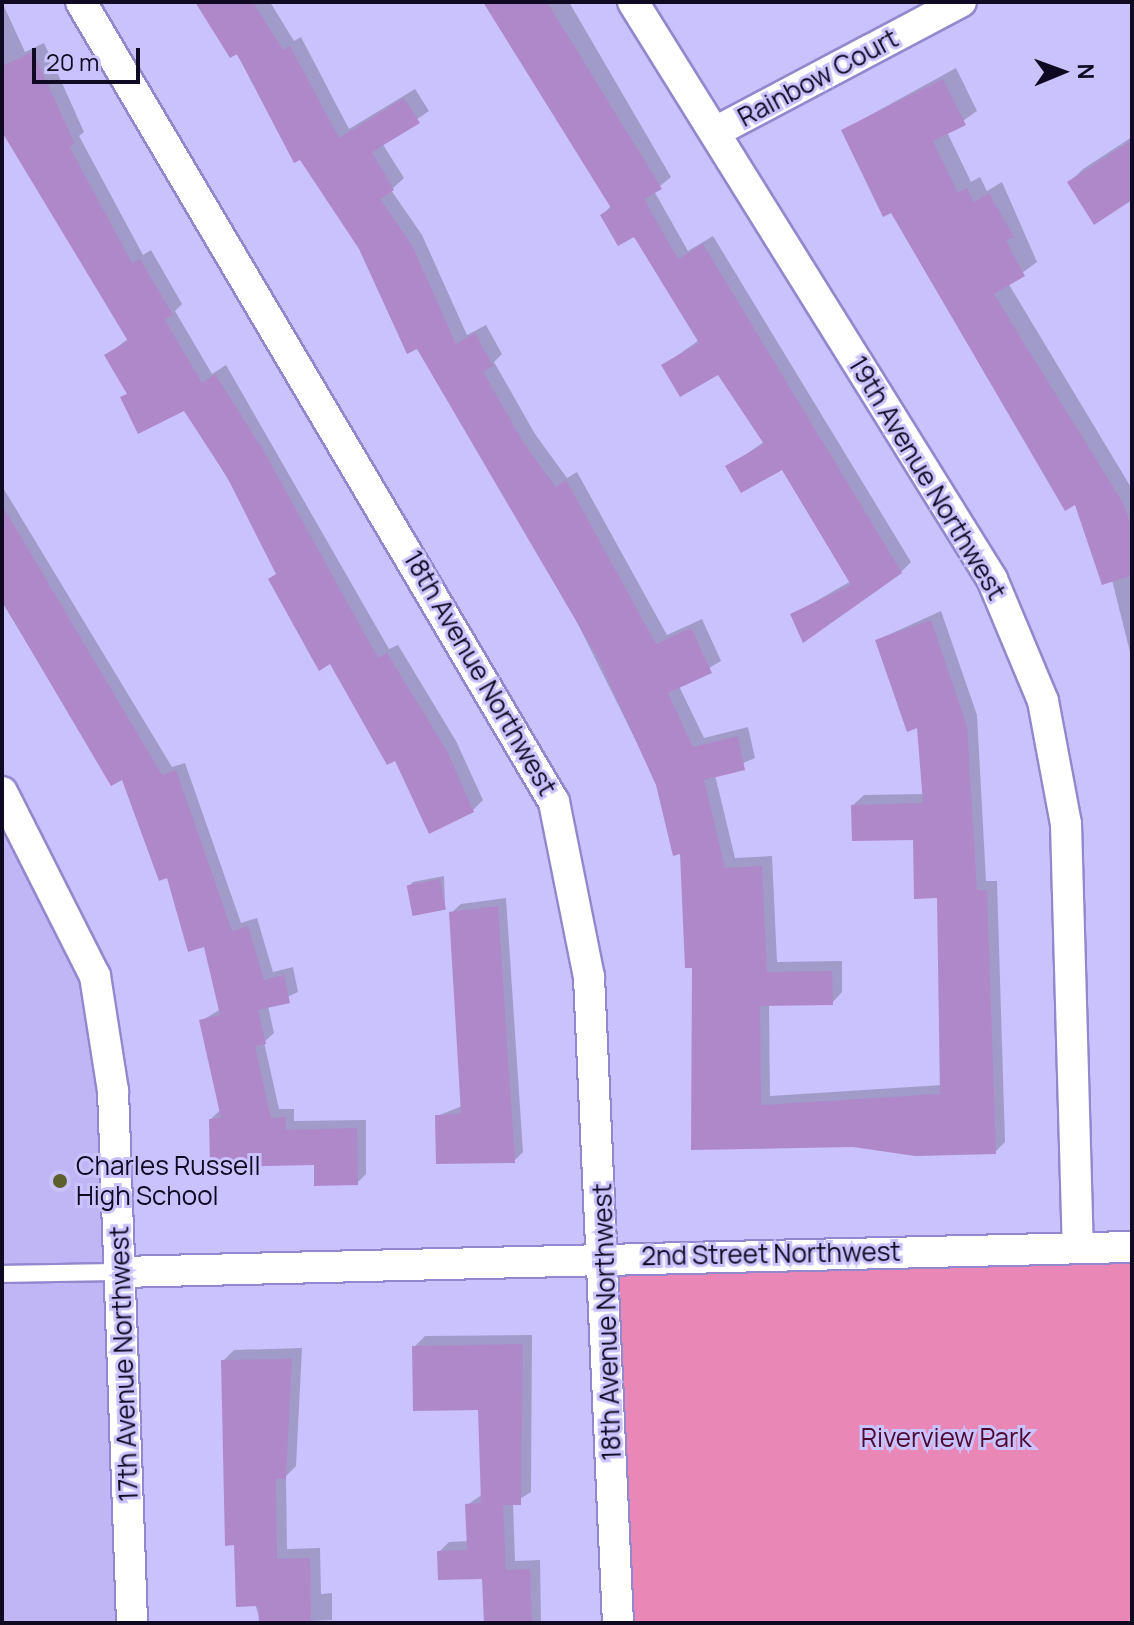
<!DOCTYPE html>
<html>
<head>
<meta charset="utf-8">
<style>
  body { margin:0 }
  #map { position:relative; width:1134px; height:1625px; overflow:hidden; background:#cac2fd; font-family:Manrope,sans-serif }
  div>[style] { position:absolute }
  .built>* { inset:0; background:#c0b6f6 }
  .green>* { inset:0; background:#e988b6; transform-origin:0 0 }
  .shadow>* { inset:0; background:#0003 }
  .building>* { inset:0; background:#af88ca; transform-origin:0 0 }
  .roads { filter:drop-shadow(2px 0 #9388cd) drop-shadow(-2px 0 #9388cd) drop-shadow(0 2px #9388cd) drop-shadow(0 -2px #9388cd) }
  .lane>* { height:16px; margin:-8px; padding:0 8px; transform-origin:8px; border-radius:8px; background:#fff }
  .street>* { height:30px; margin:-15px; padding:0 15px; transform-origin:15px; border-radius:15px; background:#fff }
  .dots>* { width:22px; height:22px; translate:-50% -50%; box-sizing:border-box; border:4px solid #cac2fd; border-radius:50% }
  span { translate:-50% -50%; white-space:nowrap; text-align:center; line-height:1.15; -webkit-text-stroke:6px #cac2fd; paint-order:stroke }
  .street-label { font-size:26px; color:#0f0922 }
  .poi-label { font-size:26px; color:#0f0922 }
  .left { translate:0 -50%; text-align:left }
  .park-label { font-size:26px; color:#4d0831 }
  .frame { position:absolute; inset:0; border:4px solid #0f0922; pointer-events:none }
  .north { position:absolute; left:1022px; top:32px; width:80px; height:80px; -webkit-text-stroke:6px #cac2fd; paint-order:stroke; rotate:89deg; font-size:22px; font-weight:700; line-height:32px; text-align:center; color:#0f0922 }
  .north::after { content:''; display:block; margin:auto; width:28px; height:36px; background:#0f0922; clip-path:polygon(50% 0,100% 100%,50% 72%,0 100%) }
  .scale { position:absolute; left:32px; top:48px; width:108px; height:36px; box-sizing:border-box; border:4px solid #0f0922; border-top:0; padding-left:10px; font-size:24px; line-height:28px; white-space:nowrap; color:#0f0922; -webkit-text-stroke:6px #cac2fd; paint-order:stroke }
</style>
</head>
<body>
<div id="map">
  <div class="built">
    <div style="clip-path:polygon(2px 793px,95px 976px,132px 1623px,2px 1623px)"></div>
  </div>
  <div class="green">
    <div style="left:1132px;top:1251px;width:372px;height:527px;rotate:90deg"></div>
  </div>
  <div class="shadow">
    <div style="clip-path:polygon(2px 2px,25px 52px,44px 43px,84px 132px,79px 136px,143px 255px,151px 250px,182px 304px,175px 311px,212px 374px,226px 365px,389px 649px,398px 645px,456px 741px,483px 800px,473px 810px,396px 758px,185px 408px,123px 398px,129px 392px,107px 355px,129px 338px,2px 127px)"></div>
    <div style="clip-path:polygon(203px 2px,270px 2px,294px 41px,301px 37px,349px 129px,415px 89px,429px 111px,382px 143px,404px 178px,391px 190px,422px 235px,467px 335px,486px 325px,502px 354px,494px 362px,535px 434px,567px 478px,577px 472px,667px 635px,702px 619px,721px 661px,679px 686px,704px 738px,748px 727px,755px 758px,715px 775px,735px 858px,772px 856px,777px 962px,842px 961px,842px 992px,832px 1003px,769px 1004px,770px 1096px,942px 1085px,939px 896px,915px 838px,853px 805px,864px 795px,925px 794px,919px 726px,877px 640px,941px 611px,977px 715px,986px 881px,997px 881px,1005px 1142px,995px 1152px,853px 1145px,693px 1148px,694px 965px,682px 852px,658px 785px,552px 572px,361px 248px)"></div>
    <div style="clip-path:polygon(484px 2px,569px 2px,671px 177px,654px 191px,688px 251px,713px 236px,911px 562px,901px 572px,792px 615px,851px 581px,783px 467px,728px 467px,765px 441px,719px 372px,664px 365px,699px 340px,634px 234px,602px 215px,611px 206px)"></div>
    <div style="clip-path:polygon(956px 68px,977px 111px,947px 132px,971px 182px,980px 177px,987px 191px,1002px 182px,1037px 262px,1008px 283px,1132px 489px,1132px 660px,1112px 580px,1076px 502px,843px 130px)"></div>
    <div style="clip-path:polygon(1132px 137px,1132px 198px,1069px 183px,1083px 169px)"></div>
    <div style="clip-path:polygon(2px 486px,172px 767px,185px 763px,241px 923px,257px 918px,273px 972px,293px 967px,298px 992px,268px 1006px,274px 1033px,264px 1042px,279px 1109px,294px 1109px,294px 1121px,366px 1120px,366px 1174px,357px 1183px,211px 1119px,221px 1109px,201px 1021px,221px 1009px,206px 945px,123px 777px,112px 784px,2px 602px)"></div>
    <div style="clip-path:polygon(444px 876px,445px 907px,409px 886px,413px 882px)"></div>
    <div style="clip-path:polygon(506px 898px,523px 1152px,514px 1161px,437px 1116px,462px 1106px,451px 913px,461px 904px)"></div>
    <div style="clip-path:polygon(532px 1335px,531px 1492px,513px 1503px,515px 1561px,540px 1560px,541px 1623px,486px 1623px,484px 1577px,439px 1552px,449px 1542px,469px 1541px,467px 1505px,483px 1494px,479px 1408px,414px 1347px,425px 1336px)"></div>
    <div style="clip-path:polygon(302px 1348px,296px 1466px,286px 1476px,287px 1549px,320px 1548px,321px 1594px,332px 1593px,332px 1620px,261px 1623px,236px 1543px,223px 1361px,234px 1350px)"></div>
  </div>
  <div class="building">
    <div style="clip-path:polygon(195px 2px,253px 2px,283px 50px,290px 46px,339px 138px,404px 98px,420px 123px,372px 152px,394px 190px,380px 199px,412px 245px,456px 344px,475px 333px,493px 366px,483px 372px,525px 445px,556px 487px,566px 480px,656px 644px,691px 628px,712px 673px,668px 693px,693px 747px,738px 736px,745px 770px,704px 780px,725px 868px,762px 866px,767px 972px,832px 971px,833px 1005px,760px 1006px,761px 1105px,940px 1094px,937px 898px,914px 899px,913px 840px,852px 841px,851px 805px,923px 803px,917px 728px,907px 732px,875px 640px,931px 620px,967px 726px,977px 890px,987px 890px,996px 1154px,915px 1156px,853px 1147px,691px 1150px,692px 968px,685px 968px,680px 854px,673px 856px,656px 785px,599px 660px,417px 349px,407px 354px,359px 249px,300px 160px,294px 163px,237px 54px,230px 58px)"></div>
    <div style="clip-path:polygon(483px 2px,547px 2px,662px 189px,644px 199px,678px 259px,703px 244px,902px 573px,803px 643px,790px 614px,851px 585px,782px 470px,741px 493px,725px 466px,764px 444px,718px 375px,680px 397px,661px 365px,699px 343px,634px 237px,618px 246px,600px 215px,611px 208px)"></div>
    <div style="clip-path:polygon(33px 52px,75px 144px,69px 146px,132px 263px,140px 259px,173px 315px,165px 320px,202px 383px,215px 374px,262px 448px,378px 658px,387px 653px,447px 751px,474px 812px,429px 834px,395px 761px,387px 765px,330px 664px,319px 671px,268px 579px,276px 574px,227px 477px,184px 411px,138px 434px,120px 397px,127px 394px,104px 355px,128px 341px,2px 132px,2px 66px)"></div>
    <div style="clip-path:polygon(943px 79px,966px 125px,933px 141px,958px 193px,967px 188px,974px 202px,989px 193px,1014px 237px,1006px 241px,1025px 276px,994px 294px,1123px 503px,1132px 528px,1132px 575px,1102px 585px,1075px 505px,1065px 511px,891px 213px,883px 217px,841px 130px)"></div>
    <div style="clip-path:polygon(1132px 140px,1132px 200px,1094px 225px,1067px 182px)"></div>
    <div style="clip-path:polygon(2px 505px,162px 775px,176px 770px,232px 931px,248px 926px,264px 980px,284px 975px,290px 1003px,258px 1010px,266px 1044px,255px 1046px,271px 1118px,286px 1117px,286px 1130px,357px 1128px,358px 1185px,314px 1186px,314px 1165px,210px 1167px,209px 1119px,221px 1118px,199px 1020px,220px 1015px,204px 947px,188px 952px,167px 878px,159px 881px,122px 780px,111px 786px,2px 601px)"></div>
    <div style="left:440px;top:879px;width:31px;height:34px;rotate:79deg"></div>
    <div style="clip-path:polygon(498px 906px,515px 1163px,436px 1164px,435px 1115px,461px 1114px,449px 912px)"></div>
    <div style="clip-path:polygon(523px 1344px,521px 1505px,503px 1505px,506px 1570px,530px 1569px,532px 1623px,484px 1623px,482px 1579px,438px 1580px,437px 1551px,467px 1550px,465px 1504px,481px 1503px,478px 1410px,413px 1411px,412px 1346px)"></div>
    <div style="clip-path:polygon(292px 1359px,286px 1479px,276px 1479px,277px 1559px,310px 1558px,311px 1623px,259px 1623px,258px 1606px,236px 1607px,234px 1545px,225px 1546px,221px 1360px)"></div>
  </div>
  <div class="roads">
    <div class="lane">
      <div style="left:2px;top:1274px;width:119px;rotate:-1deg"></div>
    </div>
    <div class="street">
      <div style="left:81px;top:2px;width:929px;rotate:59.41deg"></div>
      <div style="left:554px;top:802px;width:178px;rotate:78.7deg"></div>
      <div style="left:589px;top:977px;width:647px;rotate:87.43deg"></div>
      <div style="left:633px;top:2px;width:680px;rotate:58.11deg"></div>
      <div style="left:992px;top:579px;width:132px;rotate:67.3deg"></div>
      <div style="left:1043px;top:701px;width:125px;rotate:79.4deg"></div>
      <div style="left:1066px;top:824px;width:423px;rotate:88.4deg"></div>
      <div style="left:717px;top:131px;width:276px;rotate:-27.9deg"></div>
      <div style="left:2px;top:792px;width:206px;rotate:63.2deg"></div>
      <div style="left:95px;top:976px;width:116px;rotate:81.1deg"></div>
      <div style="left:113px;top:1091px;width:532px;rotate:87.95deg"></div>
      <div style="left:121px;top:1272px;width:1011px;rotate:-1.42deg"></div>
    </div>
  </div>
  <div class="dots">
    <div style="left:60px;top:1181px;background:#5d5f2d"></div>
  </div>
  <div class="street-label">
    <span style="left:818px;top:78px;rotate:-28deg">Rainbow Court</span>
    <span style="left:927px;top:478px;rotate:59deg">19th Avenue Northwest</span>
    <span style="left:480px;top:673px;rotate:60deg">18th Avenue Northwest</span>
    <span style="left:771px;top:1254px;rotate:-1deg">2nd Street Northwest</span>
    <span style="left:607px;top:1322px;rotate:-92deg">18th Avenue Northwest</span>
    <span style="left:124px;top:1364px;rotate:-92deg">17th Avenue Northwest</span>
  </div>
  <div class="poi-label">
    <span class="left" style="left:76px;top:1181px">Charles Russell<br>High School</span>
  </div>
  <div class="park-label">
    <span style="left:946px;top:1438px">Riverview Park</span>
  </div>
  <div class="frame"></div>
  <div class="north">N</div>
  <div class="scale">20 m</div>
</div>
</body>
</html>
